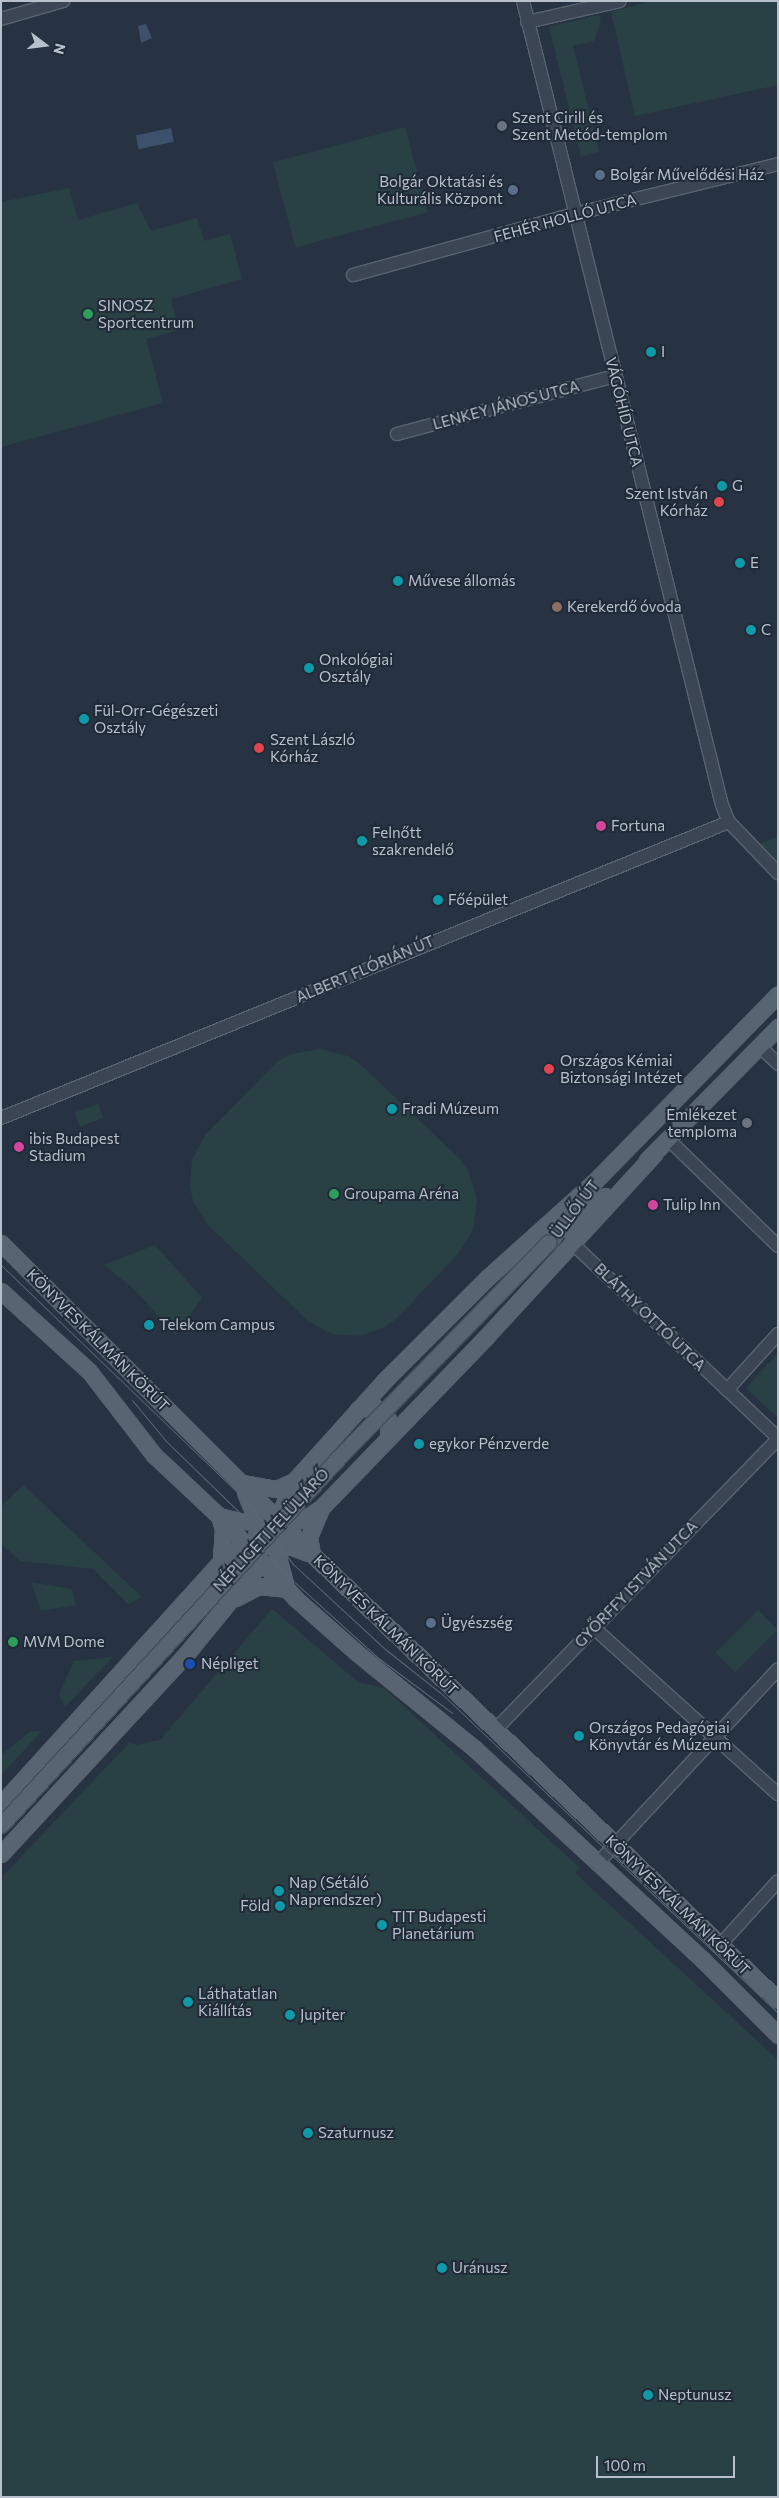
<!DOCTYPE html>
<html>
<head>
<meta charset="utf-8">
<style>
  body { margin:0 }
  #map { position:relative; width:779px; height:2498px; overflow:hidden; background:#273343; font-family:Commissioner,sans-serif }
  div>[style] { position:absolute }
  .green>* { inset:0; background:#294144; transform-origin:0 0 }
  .water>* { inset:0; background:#3d516c; transform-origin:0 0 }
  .roads { filter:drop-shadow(1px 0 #596370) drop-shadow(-1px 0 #596370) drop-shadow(0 1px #596370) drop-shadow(0 -1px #596370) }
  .minor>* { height:12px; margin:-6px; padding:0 6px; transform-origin:6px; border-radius:6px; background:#3b4553 }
  .major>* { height:15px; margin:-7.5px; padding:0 7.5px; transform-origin:7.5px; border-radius:7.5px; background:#596472 }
  .tram>* { height:1px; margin:-0.5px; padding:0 0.5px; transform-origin:0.5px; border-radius:0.5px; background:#5d6979 }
  .bridges { filter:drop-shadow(1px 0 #454e5c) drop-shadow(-1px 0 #454e5c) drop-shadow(0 1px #454e5c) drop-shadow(0 -1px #454e5c) }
  .major-bridge>* { height:15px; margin:-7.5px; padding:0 7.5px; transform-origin:7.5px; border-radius:7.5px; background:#596472 }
  .dots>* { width:14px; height:14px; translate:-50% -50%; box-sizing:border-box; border:2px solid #202a38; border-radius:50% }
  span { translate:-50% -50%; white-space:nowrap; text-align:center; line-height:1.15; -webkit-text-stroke:4px #202a38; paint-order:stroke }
  .poi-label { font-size:15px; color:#b8c0cc }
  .left { translate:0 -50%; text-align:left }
  .right { translate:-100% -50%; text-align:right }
  .street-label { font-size:15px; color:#b8c0cc }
  .frame { position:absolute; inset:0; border:2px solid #b8c0cc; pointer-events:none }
  .north { position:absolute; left:20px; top:20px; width:50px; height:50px; -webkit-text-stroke:4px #202a38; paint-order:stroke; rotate:105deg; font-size:14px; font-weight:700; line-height:20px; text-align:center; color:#b8c0cc }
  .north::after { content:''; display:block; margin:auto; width:18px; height:22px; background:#b8c0cc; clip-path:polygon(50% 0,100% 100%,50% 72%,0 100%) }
  .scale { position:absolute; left:596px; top:2456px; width:139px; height:22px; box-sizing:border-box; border:2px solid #b8c0cc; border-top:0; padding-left:6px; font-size:15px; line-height:18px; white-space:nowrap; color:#b8c0cc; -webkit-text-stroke:4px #202a38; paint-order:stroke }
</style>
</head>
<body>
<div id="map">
  <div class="green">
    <div style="clip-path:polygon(652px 1px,778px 1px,778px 85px,635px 116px,611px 12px)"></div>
    <div style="clip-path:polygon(599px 15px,601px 21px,594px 41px,573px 46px,599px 152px,581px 156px,549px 27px)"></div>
    <div style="left:405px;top:127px;width:88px;height:137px;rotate:75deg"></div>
    <div style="clip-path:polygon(69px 188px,78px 220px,137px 203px,151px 231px,197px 218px,204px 241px,230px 234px,242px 279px,171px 299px,179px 330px,146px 339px,163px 403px,1px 447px,1px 202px)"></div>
    <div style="clip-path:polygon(778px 837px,778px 864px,757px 844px)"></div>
    <div style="clip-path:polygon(320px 1049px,348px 1056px,360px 1064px,461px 1160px,469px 1172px,477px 1200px,473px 1230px,458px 1254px,396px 1319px,385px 1327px,359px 1336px,332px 1334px,308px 1321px,207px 1224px,193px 1201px,190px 1187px,192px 1160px,205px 1135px,278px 1061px,291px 1054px)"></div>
    <div style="left:98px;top:1104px;width:15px;height:25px;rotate:70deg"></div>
    <div style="clip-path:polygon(155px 1245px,202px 1298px,175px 1335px,136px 1291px,104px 1265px)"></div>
    <div style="clip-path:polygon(778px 1353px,778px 1418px,746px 1388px)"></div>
    <div style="clip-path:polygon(23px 1485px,142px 1597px,128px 1604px,93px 1569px,21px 1561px,1px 1544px,1px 1507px)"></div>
    <div style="clip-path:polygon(31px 1582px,72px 1589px,76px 1605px,41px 1611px)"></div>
    <div style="clip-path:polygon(272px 1609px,358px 1682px,384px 1688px,580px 1868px,575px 1873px,778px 2060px,778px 2497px,1px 2497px,1px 1878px,130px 1742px,136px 1745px,160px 1740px)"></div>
    <div style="left:758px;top:1610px;width:28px;height:60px;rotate:45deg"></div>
    <div style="clip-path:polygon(113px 1657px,65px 1707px,59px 1694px,74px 1661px)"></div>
    <div style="clip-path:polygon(31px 1731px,42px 1731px,1px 1775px,1px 1755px)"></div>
  </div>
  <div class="water">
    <div style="clip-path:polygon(146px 24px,152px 38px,141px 43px,138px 26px)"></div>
    <div style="left:171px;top:128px;width:14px;height:36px;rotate:78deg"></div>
  </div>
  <div class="roads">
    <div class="minor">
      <div style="left:523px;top:1px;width:828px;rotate:76.1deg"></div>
      <div style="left:722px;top:805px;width:18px;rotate:68deg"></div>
      <div style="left:729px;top:822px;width:71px;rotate:46.1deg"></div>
      <div style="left:1px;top:19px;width:65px;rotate:-16.2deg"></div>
      <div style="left:527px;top:22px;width:95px;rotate:-12.7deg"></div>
      <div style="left:353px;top:275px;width:230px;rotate:-15.4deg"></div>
      <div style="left:575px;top:214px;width:209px;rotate:-13.8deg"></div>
      <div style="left:397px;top:434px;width:226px;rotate:-14.9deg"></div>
      <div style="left:759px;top:1046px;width:26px;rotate:43deg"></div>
      <div style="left:1px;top:1118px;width:786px;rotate:-22.13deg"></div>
      <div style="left:669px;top:1140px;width:152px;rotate:44.2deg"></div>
      <div style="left:573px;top:1244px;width:282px;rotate:43.4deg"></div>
      <div style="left:727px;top:1390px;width:76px;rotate:-47.7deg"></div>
      <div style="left:594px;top:1628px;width:248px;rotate:42.1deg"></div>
      <div style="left:495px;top:1730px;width:406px;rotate:-45.8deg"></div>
      <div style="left:597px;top:1864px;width:266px;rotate:-47.1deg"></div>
      <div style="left:720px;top:1945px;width:86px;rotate:-47.8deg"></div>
    </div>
    <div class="major">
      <div style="left:647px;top:1160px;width:187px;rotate:-45.4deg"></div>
      <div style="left:565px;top:1229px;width:52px;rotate:-39.5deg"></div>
      <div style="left:549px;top:1242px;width:74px;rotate:-53.3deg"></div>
      <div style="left:593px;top:1183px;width:264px;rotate:-45.6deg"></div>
      <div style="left:1px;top:1243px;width:440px;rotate:45deg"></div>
      <div style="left:312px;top:1554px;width:645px;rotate:43.74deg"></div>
      <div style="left:1px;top:1291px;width:119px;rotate:42.3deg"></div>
      <div style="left:89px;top:1371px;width:106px;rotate:52.3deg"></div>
      <div style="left:154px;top:1455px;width:89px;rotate:43.2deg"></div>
      <div style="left:219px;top:1516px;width:113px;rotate:47.1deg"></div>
      <div style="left:296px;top:1599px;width:81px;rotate:41.5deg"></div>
      <div style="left:357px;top:1653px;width:151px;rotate:39.1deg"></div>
      <div style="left:474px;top:1748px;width:312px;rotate:42.8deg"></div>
      <div style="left:703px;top:1960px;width:106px;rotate:45deg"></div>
      <div style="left:358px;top:1409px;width:17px;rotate:-7deg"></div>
      <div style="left:375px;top:1407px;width:18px;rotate:43deg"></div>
      <div style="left:388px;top:1419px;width:18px;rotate:90deg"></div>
      <div style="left:242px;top:1483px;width:35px;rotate:10deg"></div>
      <div style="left:276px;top:1489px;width:20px;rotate:-24deg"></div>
      <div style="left:219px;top:1516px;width:21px;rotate:14deg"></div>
      <div style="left:239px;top:1521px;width:49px;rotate:1.2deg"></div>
      <div style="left:288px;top:1522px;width:15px;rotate:-8deg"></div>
      <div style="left:303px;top:1520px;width:22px;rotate:-34deg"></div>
      <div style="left:321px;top:1508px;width:238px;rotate:-46deg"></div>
      <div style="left:486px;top:1337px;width:248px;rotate:-47.4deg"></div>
      <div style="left:219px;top:1516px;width:14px;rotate:73deg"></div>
      <div style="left:223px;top:1529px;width:32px;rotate:94deg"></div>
      <div style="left:312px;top:1554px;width:17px;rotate:-100deg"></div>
      <div style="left:309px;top:1537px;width:30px;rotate:-67deg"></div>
      <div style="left:285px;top:1583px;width:38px;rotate:-105deg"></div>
      <div style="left:275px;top:1546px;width:22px;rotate:-90deg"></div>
      <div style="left:275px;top:1524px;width:47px;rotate:-66.2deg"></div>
      <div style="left:294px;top:1481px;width:135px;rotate:-48deg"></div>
      <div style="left:384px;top:1381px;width:146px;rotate:-45deg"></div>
      <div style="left:487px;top:1278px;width:142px;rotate:-41.9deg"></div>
      <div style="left:236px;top:1598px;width:26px;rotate:-28deg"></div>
      <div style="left:259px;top:1586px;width:27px;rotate:6deg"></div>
      <div style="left:1px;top:1804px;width:328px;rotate:-47.8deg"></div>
      <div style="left:221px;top:1561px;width:18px;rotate:-38deg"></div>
      <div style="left:235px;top:1550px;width:23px;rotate:-13deg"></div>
      <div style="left:257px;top:1545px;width:35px;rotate:3deg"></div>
      <div style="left:292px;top:1547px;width:17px;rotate:21deg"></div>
      <div style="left:1px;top:1854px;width:274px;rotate:-47.2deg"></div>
      <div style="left:187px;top:1653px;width:107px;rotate:-50.7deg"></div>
      <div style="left:255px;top:1570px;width:48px;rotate:-87.6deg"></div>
      <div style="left:257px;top:1522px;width:32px;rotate:-112deg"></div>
    </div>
  </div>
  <div class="tram">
    <div style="left:1px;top:1265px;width:340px;rotate:43.9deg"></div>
    <div style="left:246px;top:1501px;width:79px;rotate:53.3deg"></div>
    <div style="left:293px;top:1564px;width:125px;rotate:42.7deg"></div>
    <div style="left:385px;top:1649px;width:74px;rotate:38.4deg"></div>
    <div style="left:443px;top:1695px;width:462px;rotate:43.5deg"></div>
    <div style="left:132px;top:1400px;width:53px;rotate:50.3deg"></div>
    <div style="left:166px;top:1441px;width:103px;rotate:44.2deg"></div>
    <div style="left:240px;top:1513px;width:69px;rotate:54.5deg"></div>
    <div style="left:280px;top:1569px;width:131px;rotate:42.2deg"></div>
    <div style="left:377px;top:1657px;width:94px;rotate:36.7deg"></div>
  </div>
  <div class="bridges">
    <div class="major-bridge">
      <div style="left:1px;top:1825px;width:504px;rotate:-47.41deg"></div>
      <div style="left:342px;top:1454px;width:296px;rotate:-45.7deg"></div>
    </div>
  </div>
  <div class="dots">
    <div style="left:502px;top:126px;background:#6b7280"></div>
    <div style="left:600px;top:175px;background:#5c6f8a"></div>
    <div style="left:513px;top:190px;background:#5c6f8a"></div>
    <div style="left:88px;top:314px;background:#2e9e5b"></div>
    <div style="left:651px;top:352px;background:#0f9aa8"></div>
    <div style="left:722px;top:486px;background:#0f9aa8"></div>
    <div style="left:719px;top:502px;background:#e0444e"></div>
    <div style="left:740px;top:563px;background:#0f9aa8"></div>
    <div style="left:398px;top:581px;background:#0f9aa8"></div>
    <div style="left:557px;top:607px;background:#8d6e63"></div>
    <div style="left:751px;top:630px;background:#0f9aa8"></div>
    <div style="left:309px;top:668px;background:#0f9aa8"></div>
    <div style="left:84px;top:719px;background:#0f9aa8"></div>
    <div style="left:259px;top:748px;background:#e0444e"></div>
    <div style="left:601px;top:826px;background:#d1479c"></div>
    <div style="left:362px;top:841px;background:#0f9aa8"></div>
    <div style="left:438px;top:900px;background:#0f9aa8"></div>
    <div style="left:549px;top:1069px;background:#e0444e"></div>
    <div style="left:392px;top:1109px;background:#0f9aa8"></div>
    <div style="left:747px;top:1123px;background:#6b7280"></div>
    <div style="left:19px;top:1147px;background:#d1479c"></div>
    <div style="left:334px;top:1194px;background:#2e9e5b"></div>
    <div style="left:653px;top:1205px;background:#d1479c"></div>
    <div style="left:149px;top:1325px;background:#0f9aa8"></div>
    <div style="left:419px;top:1444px;background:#0f9aa8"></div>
    <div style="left:431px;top:1623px;background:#5c6f8a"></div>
    <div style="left:13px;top:1642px;background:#2e9e5b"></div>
    <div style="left:190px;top:1664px;background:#1a4fb4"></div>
    <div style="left:579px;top:1736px;background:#0f9aa8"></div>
    <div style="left:279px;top:1891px;background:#0f9aa8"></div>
    <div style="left:280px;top:1906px;background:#0f9aa8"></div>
    <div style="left:382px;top:1925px;background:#0f9aa8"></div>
    <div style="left:188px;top:2002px;background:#0f9aa8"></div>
    <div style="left:290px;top:2015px;background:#0f9aa8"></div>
    <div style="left:308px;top:2133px;background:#0f9aa8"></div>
    <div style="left:442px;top:2268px;background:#0f9aa8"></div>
    <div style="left:648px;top:2395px;background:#0f9aa8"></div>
  </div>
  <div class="poi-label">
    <span class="left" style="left:512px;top:126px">Szent Cirill és<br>Szent Metód-templom</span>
    <span class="left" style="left:610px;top:175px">Bolgár Művelődési Ház</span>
    <span class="right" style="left:503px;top:190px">Bolgár Oktatási és<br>Kulturális Központ</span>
    <span class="left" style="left:98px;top:314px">SINOSZ<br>Sportcentrum</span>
    <span class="left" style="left:661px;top:352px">I</span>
    <span class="left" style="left:732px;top:486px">G</span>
    <span class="right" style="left:708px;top:502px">Szent István<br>Kórház</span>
    <span class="left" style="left:750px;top:563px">E</span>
    <span class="left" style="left:408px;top:581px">Művese állomás</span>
    <span class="left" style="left:567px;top:607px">Kerekerdő óvoda</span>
    <span class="left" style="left:761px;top:630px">C</span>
    <span class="left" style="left:319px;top:668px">Onkológiai<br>Osztály</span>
    <span class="left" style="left:94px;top:719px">Fül-Orr-Gégészeti<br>Osztály</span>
    <span class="left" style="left:270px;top:748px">Szent László<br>Kórház</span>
    <span class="left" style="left:611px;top:826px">Fortuna</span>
    <span class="left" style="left:372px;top:841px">Felnőtt<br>szakrendelő</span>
    <span class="left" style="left:448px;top:900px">Főépület</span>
    <span class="left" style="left:560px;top:1069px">Országos Kémiai<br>Biztonsági Intézet</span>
    <span class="left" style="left:402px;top:1109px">Fradi Múzeum</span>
    <span class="right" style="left:737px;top:1123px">Emlékezet<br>temploma</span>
    <span class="left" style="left:29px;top:1147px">ibis Budapest<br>Stadium</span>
    <span class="left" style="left:344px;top:1194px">Groupama Aréna</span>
    <span class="left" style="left:663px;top:1205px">Tulip Inn</span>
    <span class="left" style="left:159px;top:1325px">Telekom Campus</span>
    <span class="left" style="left:429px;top:1444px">egykor Pénzverde</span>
    <span class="left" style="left:441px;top:1623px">Ügyészség</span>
    <span class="left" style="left:23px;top:1642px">MVM Dome</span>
    <span class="left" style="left:201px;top:1664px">Népliget</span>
    <span class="left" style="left:589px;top:1736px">Országos Pedagógiai<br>Könyvtár és Múzeum</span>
    <span class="left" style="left:289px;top:1891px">Nap (Sétáló<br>Naprendszer)</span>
    <span class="right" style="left:270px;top:1906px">Föld</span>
    <span class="left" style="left:392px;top:1925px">TIT Budapesti<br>Planetárium</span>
    <span class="left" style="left:198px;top:2002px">Láthatatlan<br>Kiállítás</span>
    <span class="left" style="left:300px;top:2015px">Jupiter</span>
    <span class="left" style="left:318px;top:2133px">Szaturnusz</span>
    <span class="left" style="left:452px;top:2268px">Uránusz</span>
    <span class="left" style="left:658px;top:2395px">Neptunusz</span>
  </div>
  <div class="street-label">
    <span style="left:565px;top:218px;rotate:-15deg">FEHÉR HOLLÓ UTCA</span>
    <span style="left:506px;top:405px;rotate:-15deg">LENKEY JÁNOS UTCA</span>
    <span style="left:624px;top:412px;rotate:76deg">VÁGÓHÍD UTCA</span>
    <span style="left:365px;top:969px;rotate:-23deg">ALBERT FLÓRIÁN ÚT</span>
    <span style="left:575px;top:1209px;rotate:-53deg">ÜLLŐI ÚT</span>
    <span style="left:650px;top:1317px;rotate:44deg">BLÁTHY OTTÓ UTCA</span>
    <span style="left:98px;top:1340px;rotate:45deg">KÖNYVES KÁLMÁN KÖRÚT</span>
    <span style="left:271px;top:1530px;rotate:-47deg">NÉPLIGETI FELÜLJÁRÓ</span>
    <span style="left:636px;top:1584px;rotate:-46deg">GYŐRFFY ISTVÁN UTCA</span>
    <span style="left:386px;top:1625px;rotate:44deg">KÖNYVES KÁLMÁN KÖRÚT</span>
    <span style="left:678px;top:1905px;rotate:44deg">KÖNYVES KÁLMÁN KÖRÚT</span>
  </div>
  <div class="frame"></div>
  <div class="north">N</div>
  <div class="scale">100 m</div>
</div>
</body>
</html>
